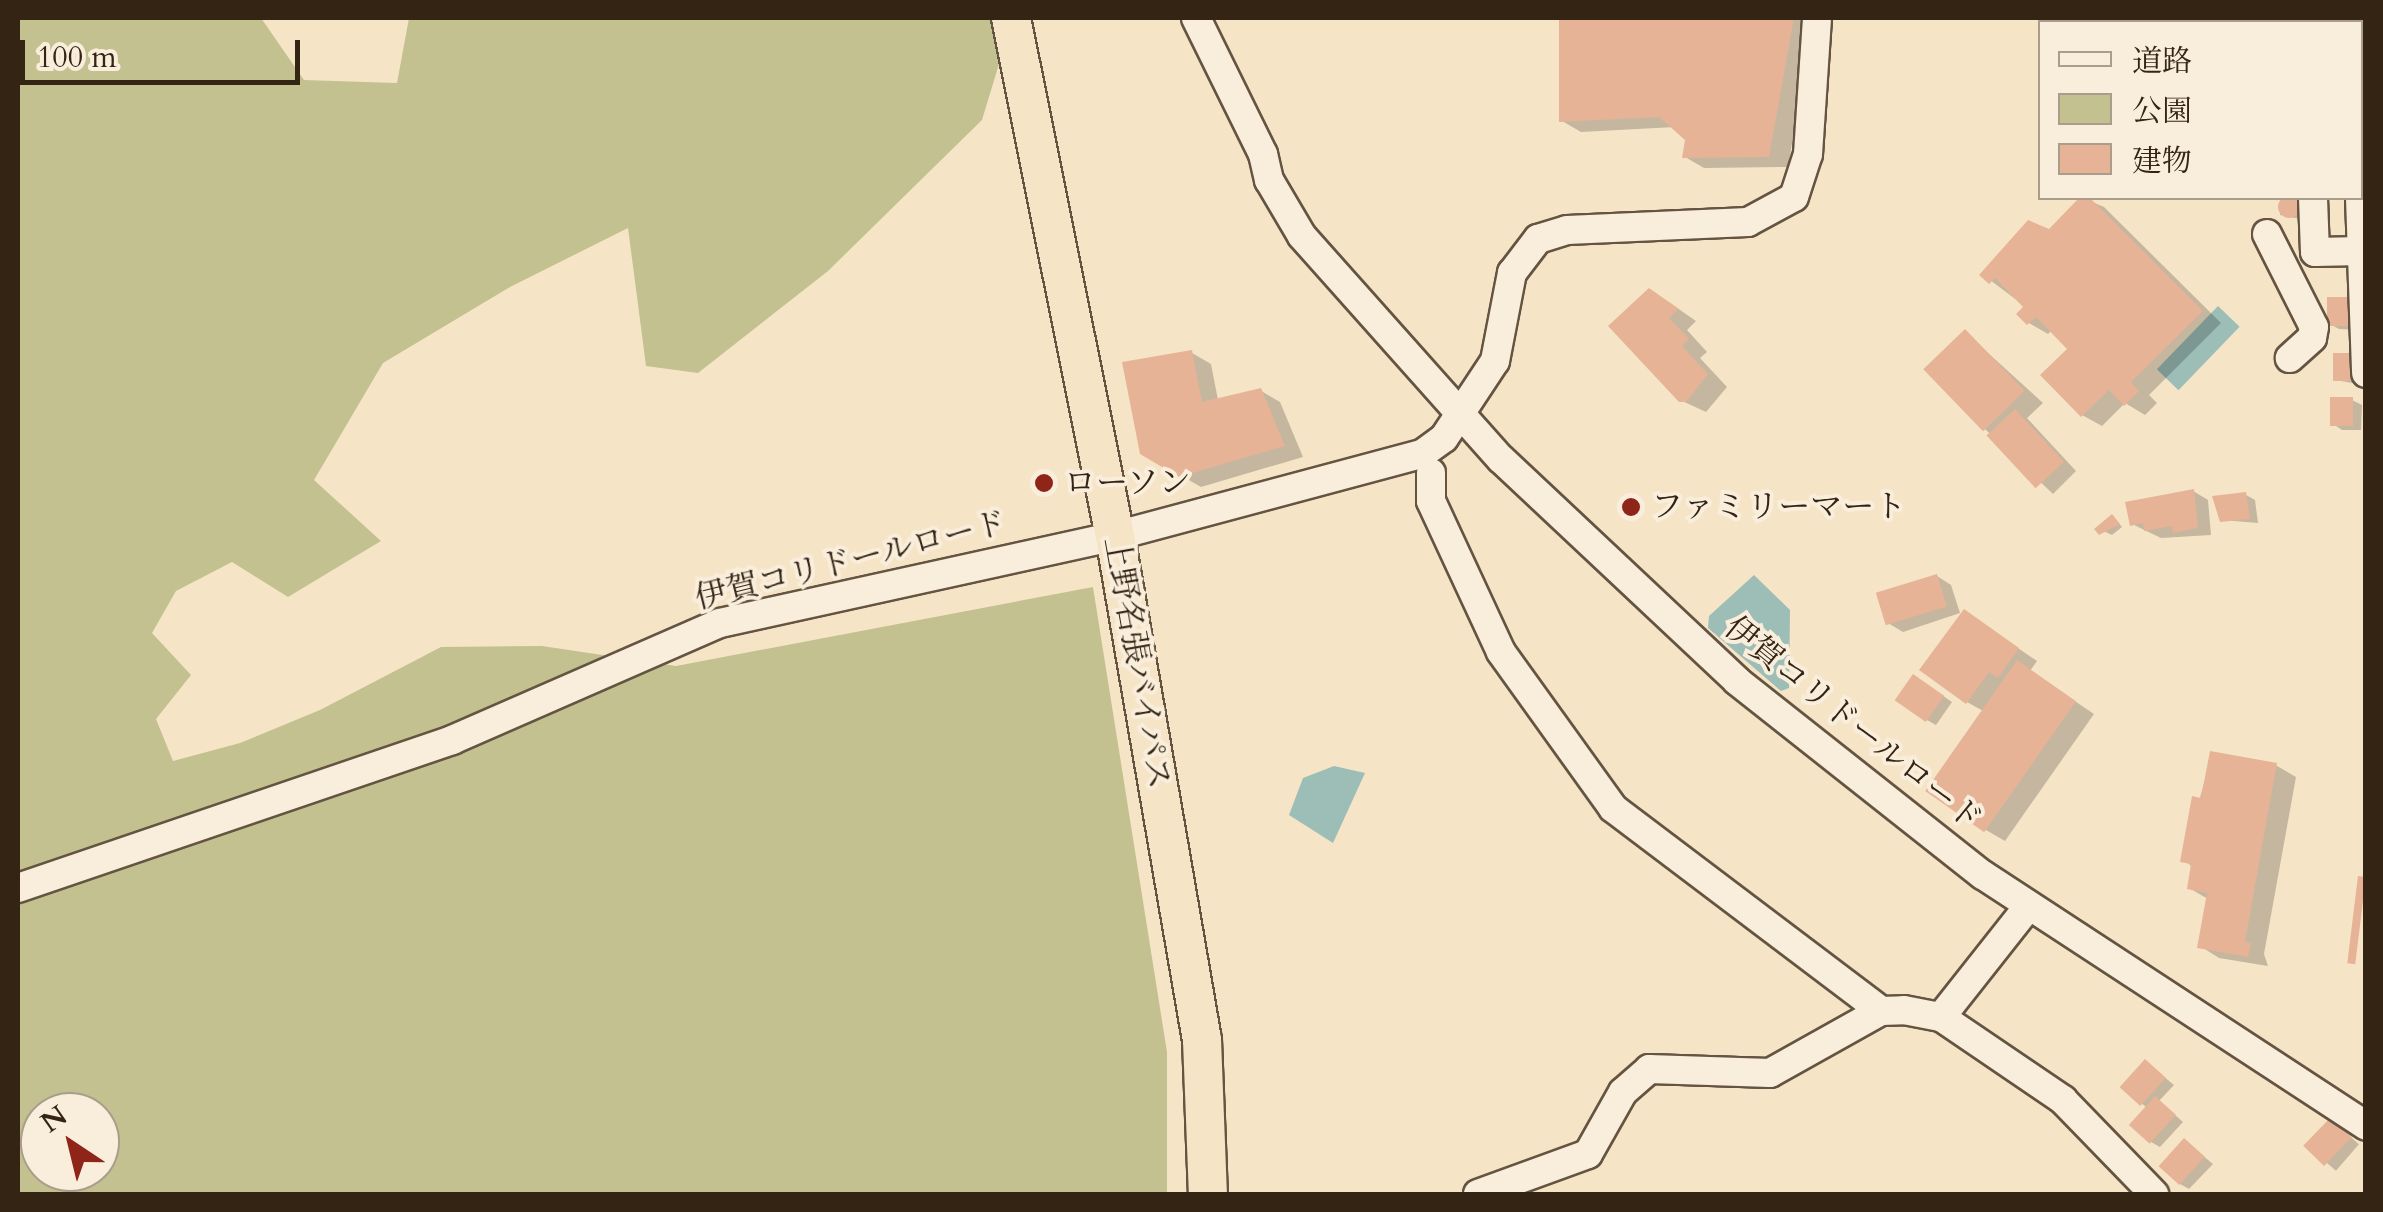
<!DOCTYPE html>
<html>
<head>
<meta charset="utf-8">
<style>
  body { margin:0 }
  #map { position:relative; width:2383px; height:1212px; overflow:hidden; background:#f6e4c7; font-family:Cardo,"Noto Serif JP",serif }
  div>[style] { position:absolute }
  .green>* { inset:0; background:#c4c190 }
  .water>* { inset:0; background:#9dbeb7; transform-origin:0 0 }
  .shadow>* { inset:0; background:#0003; transform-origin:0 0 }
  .building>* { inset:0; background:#e6b396; transform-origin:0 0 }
  .round { border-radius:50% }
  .roads { filter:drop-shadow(2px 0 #645441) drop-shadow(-2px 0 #645441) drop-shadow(0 2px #645441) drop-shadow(0 -2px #645441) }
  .minor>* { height:28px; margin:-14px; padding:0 14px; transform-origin:14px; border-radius:14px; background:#f9eddb }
  .highway>* { height:38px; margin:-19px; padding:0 19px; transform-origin:19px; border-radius:19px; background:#f6e4c7 }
  .dots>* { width:28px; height:28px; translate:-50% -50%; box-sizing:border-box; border:5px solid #f9eddb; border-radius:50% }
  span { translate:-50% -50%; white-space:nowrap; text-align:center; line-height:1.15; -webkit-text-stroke:8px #f9eddb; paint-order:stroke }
  .poi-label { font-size:32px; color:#332414 }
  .left { translate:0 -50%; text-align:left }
  .street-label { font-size:32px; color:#332414 }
  .frame { position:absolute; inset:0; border:20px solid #332414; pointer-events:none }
  .legend { position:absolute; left:2038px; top:20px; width:325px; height:180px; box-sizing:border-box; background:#f9eddb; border:2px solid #aa9d8b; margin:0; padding:12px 18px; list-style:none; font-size:30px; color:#332414 }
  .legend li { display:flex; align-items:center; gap:20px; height:50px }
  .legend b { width:50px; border:2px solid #aa9d8b }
  .north { position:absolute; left:20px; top:1092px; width:100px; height:100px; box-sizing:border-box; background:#f9eddb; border:2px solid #aa9d8b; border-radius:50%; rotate:325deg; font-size:28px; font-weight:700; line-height:40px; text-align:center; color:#332414 }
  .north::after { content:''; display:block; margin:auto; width:35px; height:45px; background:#8f2418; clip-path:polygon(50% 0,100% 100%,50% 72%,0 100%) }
  .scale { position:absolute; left:20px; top:40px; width:280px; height:45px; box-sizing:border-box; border:5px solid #332414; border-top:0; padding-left:12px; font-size:30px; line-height:35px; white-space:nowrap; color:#332414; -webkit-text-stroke:8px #f9eddb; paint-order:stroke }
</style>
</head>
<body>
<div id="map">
  <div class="green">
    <div style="clip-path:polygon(evenodd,18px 18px,261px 18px,304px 80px,397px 83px,409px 18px,1013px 18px,982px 120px,828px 271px,698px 373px,646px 366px,628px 228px,510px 287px,383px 363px,314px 480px,381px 541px,288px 597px,232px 562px,176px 591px,152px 633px,191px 675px,156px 719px,173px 761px,240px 743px,320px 710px,441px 647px,542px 646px,676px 666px,1093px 587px,1167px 1052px,1167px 1194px,18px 1194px,18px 18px,40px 1112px,100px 1112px,100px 1172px,40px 1172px,40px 1112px)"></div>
  </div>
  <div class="water">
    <div style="left:2218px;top:306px;width:30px;height:88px;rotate:44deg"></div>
    <div style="clip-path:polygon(1754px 575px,1790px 610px,1789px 688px,1781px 691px,1708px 628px,1709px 616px)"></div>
    <div style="clip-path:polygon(1334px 766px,1365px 773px,1333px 843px,1289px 815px,1303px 778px)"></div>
  </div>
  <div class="shadow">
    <div style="clip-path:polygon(1561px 18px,1813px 18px,1788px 167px,1704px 168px,1685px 157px,1688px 139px,1675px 127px,1581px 132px,1562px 121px)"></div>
    <div style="clip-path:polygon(2083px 198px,2104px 207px,2221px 323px,2149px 395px,2157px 403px,2145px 415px,2125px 403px,2102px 426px,2082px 415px,2070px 349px,2052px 330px,2048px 334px,2029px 323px,2026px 307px,1982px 274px,2028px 223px,2049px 232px)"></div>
    <div style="clip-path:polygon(2281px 198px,2309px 198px,2306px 220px,2280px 215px)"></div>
    <div style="clip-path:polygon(2350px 299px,2359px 330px,2339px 329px,2330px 324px)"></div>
    <div style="clip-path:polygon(1670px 303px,1696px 321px,1687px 330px,1707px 352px,1700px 358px,1727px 387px,1706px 412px,1680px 400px,1612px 326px)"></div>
    <div style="clip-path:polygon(1965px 332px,2043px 403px,2027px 418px,2076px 471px,2053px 494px,1985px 429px)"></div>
    <div style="clip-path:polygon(1192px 353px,1211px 364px,1218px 400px,1261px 391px,1280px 402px,1303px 457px,1201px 487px,1142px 453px)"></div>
    <div style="clip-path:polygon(2356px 355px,2364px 385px,2335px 380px)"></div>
    <div style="clip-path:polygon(2352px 400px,2362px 405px,2361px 430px,2342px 430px,2333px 424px)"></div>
    <div style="clip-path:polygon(2193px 491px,2208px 500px,2211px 535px,2161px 538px,2132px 524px)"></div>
    <div style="clip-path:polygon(2246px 495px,2255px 500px,2258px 523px,2222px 520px)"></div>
    <div style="clip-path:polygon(2116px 520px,2122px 527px,2112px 535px,2099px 529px)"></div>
    <div style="clip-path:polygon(1937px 576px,1951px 585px,1960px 613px,1903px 632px,1888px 623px)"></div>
    <div style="clip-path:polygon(1965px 612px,2037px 661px,2030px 671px,2094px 714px,2005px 841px,1986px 830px,1985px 712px,1967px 702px)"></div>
    <div style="clip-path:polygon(1923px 682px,1952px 702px,1936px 725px,1927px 720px)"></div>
    <div style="clip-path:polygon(2212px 754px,2277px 766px,2296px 777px,2264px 954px,2268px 966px,2219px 958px,2200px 946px,2208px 899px,2189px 888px,2193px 867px,2183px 860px)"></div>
    <div style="clip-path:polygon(2146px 1062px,2174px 1085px,2159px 1101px,2183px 1122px,2160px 1147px,2151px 1142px,2147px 1108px,2123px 1087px)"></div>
    <div style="left:2331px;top:1120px;width:37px;height:35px;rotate:41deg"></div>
    <div style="clip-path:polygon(2185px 1141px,2213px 1164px,2189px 1189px,2180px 1184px)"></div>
  </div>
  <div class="building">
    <div style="clip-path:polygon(1559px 18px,1794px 18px,1769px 157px,1682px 158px,1685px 140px,1659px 117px,1559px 122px)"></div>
    <div class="round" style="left:2278px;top:196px;width:22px;height:22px"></div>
    <div style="clip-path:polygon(2079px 198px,2090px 198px,2203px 311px,2131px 382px,2139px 391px,2124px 406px,2109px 390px,2081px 417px,2040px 375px,2067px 349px,2036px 317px,2027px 325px,2016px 314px,2023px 307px,1995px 278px,1989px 284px,1979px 275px,2028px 220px,2049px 229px)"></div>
    <div style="clip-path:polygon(1649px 288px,1679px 309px,1669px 318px,1689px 339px,1682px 346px,1708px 374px,1686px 402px,1679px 402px,1608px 326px)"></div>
    <div style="left:2327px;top:297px;width:23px;height:29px"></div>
    <div style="left:1965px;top:329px;width:86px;height:58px;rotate:46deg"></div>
    <div style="clip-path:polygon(1192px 350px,1202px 402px,1261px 388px,1285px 446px,1179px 477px,1140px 454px,1122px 362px)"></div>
    <div style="left:2333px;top:353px;width:23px;height:28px"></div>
    <div style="left:2330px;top:397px;width:23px;height:29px"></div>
    <div style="left:2015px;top:409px;width:72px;height:39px;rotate:47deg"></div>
    <div style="clip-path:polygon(2194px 489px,2198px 528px,2173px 533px,2172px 526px,2144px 531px,2143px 523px,2130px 526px,2125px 502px)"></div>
    <div style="clip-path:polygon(2246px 492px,2250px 519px,2220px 522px,2212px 496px)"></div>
    <div style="clip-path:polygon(2112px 514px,2120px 524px,2099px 535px,2094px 529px)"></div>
    <div style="left:1937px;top:574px;width:34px;height:64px;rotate:73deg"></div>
    <div style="clip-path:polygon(1964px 609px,2019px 648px,1998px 678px,1989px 672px,1966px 704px,1919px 670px)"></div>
    <div style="left:2017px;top:660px;width:72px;height:160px;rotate:35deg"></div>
    <div style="left:1913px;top:674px;width:38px;height:32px;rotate:35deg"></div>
    <div style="clip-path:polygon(2210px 751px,2277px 763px,2245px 942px,2251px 943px,2248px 957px,2197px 948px,2207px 893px,2187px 889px,2191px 864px,2180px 862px,2192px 796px,2201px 798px)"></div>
    <div style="left:2358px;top:876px;width:8px;height:88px;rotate:7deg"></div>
    <div style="left:2145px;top:1059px;width:28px;height:38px;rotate:42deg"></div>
    <div style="left:2155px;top:1096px;width:28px;height:39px;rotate:42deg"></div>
    <div style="left:2331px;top:1117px;width:29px;height:40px;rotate:44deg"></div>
    <div style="left:2184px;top:1138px;width:28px;height:38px;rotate:42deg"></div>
  </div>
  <div class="roads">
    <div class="minor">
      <div style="left:1196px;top:18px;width:152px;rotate:63.8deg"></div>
      <div style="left:1263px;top:154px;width:27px;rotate:77deg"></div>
      <div style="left:1269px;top:180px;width:65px;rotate:59.5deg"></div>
      <div style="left:1302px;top:236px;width:299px;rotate:48.3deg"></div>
      <div style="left:1501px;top:459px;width:324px;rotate:43.2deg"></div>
      <div style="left:1737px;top:681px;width:313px;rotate:38.3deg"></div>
      <div style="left:1983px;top:875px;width:458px;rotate:33.2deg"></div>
      <div style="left:2307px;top:18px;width:4px;rotate:76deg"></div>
      <div style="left:2353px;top:18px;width:4px;rotate:76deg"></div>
      <div style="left:2313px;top:198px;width:54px;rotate:87.9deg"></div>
      <div style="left:2315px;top:252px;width:47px;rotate:-1.2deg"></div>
      <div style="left:2360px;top:198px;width:175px;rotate:88deg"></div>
      <div style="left:2267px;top:234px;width:104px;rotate:63.2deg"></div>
      <div style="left:2314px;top:327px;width:11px;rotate:100deg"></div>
      <div style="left:2312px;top:338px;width:30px;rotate:138deg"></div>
      <div style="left:1431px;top:473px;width:28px;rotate:90deg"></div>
      <div style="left:1431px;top:501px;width:166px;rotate:65.1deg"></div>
      <div style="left:1501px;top:652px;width:192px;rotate:54.3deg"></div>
      <div style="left:1613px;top:808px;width:336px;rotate:37.1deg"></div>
      <div style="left:18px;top:888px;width:459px;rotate:-18.8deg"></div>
      <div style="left:452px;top:740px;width:292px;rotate:-23.6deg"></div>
      <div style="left:720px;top:623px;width:404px;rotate:-12.4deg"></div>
      <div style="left:1115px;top:536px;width:318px;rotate:-15deg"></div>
      <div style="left:1422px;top:454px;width:27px;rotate:-36deg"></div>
      <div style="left:1444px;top:438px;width:92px;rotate:-56.5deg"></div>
      <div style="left:1495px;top:361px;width:90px;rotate:-79.1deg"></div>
      <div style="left:1512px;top:273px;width:43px;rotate:-52.6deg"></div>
      <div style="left:1538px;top:239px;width:30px;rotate:-17deg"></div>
      <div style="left:1567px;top:230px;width:181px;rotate:-2.5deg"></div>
      <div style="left:1748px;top:222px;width:52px;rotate:-28.5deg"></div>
      <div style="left:1794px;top:197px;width:45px;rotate:-72deg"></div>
      <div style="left:1808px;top:154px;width:136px;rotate:-86.2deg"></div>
      <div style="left:1941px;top:1017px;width:140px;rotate:-51.7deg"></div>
      <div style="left:1478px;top:1194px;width:117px;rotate:-20deg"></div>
      <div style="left:1588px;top:1154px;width:71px;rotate:-60.6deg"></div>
      <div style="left:1623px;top:1092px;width:35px;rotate:-41deg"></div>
      <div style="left:1649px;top:1069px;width:121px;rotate:1.9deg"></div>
      <div style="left:1770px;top:1073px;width:127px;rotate:-29.2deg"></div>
      <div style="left:1881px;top:1011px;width:23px;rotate:-2deg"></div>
      <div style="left:1904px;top:1010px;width:38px;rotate:11deg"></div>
      <div style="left:1941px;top:1017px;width:148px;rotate:34.2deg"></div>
      <div style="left:2063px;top:1100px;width:131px;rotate:45.9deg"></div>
    </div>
    <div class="highway">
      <div style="left:1011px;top:18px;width:528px;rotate:78.65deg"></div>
      <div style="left:1115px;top:536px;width:511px;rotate:80.21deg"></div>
      <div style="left:1202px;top:1040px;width:154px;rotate:87.8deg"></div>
    </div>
  </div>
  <div class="dots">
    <div style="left:1044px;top:483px;background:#8f2418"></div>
    <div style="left:1631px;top:507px;background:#8f2418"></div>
  </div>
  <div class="poi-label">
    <span class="left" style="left:1064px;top:483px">ローソン</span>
    <span class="left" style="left:1651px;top:507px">ファミリーマート</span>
  </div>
  <div class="street-label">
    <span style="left:851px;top:561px;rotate:-14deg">伊賀コリドールロード</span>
    <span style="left:1137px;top:663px;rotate:80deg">上野名張バイパス</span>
    <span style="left:1853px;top:724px;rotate:39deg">伊賀コリドールロード</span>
  </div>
  <div class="frame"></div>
  <ul class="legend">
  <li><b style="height:12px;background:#f9eddb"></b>道路</li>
  <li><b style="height:28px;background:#c4c190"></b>公園</li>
  <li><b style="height:28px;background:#e6b396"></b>建物</li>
  </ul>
  <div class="north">N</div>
  <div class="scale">100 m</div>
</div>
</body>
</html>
